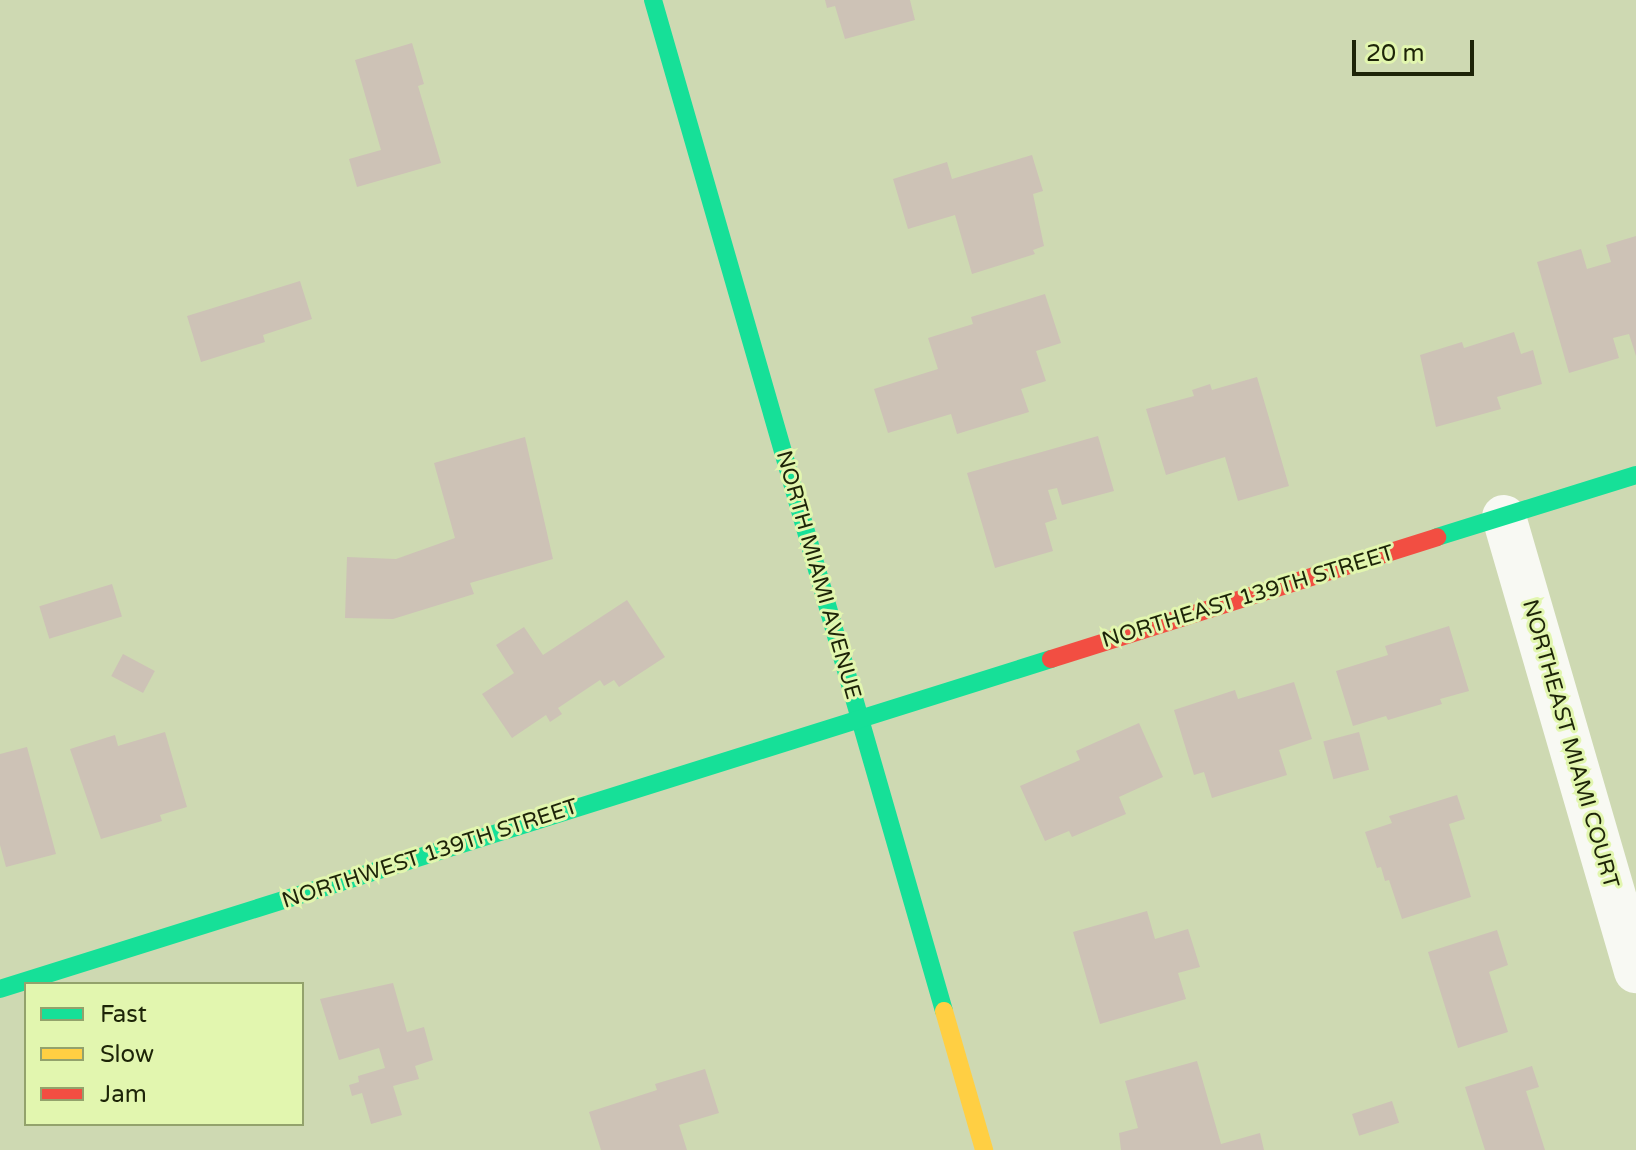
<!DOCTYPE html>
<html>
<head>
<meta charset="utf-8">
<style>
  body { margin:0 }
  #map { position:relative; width:1636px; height:1150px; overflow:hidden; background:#ced9b2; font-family:"Varela Round",sans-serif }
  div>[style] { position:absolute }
  .building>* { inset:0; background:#cdc2b6; transform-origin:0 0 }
  .street>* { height:44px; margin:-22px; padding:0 22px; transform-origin:22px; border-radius:22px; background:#f8f9f3 }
  .fast>* { height:18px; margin:-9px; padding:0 9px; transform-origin:9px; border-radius:9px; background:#16e098 }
  .slow>* { height:18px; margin:-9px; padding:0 9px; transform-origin:9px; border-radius:9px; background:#ffcf43 }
  .jam>* { height:18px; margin:-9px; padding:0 9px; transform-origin:9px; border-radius:9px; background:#f24e42 }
  span { translate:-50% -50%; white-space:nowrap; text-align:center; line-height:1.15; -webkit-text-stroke:6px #e2f6af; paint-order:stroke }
  .street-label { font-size:22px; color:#1d2408 }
  .legend { position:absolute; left:24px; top:982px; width:280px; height:144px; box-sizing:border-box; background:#e2f6af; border:2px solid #93a26c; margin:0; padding:10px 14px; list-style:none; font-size:24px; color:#1d2408 }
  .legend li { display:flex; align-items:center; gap:16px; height:40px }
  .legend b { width:40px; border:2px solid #93a26c }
  .scale { position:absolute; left:1352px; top:40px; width:122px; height:36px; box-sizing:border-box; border:4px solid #1d2408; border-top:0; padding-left:10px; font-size:24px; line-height:28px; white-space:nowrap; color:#1d2408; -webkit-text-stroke:6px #e2f6af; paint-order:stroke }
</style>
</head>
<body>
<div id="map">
  <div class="building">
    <div style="clip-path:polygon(825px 0,910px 0,915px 20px,845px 39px,835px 6px,827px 8px)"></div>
    <div style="clip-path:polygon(412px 43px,424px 84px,418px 86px,441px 163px,357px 187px,349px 159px,381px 150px,355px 60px)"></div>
    <div style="clip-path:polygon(1032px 155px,1043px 191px,1033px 194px,1044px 246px,1033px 250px,1035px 254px,972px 274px,955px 215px,908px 229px,893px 179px,947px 162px,952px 179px)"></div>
    <div style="clip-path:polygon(1636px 236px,1636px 356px,1629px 334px,1613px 338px,1619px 358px,1569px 373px,1537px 262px,1581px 249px,1587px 269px,1611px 262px,1606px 245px)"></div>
    <div style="clip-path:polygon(300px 281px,312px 319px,263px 335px,265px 342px,201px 362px,187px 316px)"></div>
    <div style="clip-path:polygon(1045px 294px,1061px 343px,1036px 351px,1046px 381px,1021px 389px,1029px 412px,957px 434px,951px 414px,888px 433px,874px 389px,938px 369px,928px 338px,973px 324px,971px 317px)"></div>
    <div style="clip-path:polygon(1514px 332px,1521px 354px,1533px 350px,1542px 384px,1497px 397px,1501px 409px,1436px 427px,1420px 355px,1462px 342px,1464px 348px)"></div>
    <div style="clip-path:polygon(1257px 377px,1289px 486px,1238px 501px,1225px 457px,1166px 475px,1146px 409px,1194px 396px,1192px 390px,1210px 384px,1212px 390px)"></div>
    <div style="clip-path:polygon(1098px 436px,1114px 491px,1062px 505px,1057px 488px,1048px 490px,1057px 519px,1045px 523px,1053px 551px,995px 568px,967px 473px)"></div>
    <div style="clip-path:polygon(525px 437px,553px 559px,470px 583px,474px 594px,393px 619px,345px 618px,347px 557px,396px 559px,455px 538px,434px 463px)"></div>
    <div style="left:112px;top:584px;width:34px;height:76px;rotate:73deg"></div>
    <div style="clip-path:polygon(627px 600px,665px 657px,619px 687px,614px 680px,604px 686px,600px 680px,558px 708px,562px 714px,550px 722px,546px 715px,512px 738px,482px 694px,514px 673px,496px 645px,524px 627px,543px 655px)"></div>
    <div style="clip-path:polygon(1449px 626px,1469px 691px,1440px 699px,1442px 704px,1388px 720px,1386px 716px,1353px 726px,1336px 671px,1388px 655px,1385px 646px)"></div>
    <div style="left:123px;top:654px;width:36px;height:25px;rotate:28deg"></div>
    <div style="clip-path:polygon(1294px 682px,1312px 739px,1279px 750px,1287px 775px,1212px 798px,1204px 772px,1194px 775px,1174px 710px,1235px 690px,1238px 699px)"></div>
    <div style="clip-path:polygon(1139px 723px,1163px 777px,1119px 797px,1126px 814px,1072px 837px,1069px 831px,1045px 841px,1020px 786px,1080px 760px,1076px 751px)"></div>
    <div style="clip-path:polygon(165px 732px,187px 807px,160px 815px,162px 821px,101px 839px,70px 749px,115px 735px,118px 746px)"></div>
    <div style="left:1359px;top:732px;width:39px;height:37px;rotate:75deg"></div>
    <div style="clip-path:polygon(27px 747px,56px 854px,6px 867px,0 845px,0 754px)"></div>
    <div style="clip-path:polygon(1457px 795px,1465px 819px,1449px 824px,1471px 897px,1402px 919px,1389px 880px,1385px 881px,1381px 867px,1377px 868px,1365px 832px,1392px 823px,1389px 816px)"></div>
    <div style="clip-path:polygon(1147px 911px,1155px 939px,1188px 929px,1200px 967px,1178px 973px,1186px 999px,1100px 1024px,1073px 932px)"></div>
    <div style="clip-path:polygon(1497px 930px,1508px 965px,1489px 972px,1508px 1032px,1458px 1048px,1428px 952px)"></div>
    <div style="clip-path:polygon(393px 983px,407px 1032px,424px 1027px,433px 1060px,415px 1066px,419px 1079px,393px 1086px,402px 1115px,371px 1124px,362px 1093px,352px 1096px,349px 1085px,359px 1082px,358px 1076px,385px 1068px,379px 1048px,339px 1060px,320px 999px)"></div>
    <div style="clip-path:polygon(1197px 1061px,1221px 1144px,1260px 1133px,1264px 1150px,1121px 1150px,1119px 1133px,1138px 1128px,1125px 1081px)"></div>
    <div style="clip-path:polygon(1532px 1066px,1539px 1087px,1526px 1091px,1545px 1150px,1485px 1150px,1465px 1087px)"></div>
    <div style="clip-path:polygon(705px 1069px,719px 1113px,679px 1125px,687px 1150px,601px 1150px,589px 1112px,657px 1090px,655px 1084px)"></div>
    <div style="left:1392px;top:1101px;width:23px;height:42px;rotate:72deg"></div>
  </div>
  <div class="street">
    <div style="left:1504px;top:517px;width:473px;rotate:73.8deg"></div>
  </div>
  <div class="fast">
    <div style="left:653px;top:0;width:1052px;rotate:73.94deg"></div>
    <div style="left:1437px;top:537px;width:208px;rotate:-17.3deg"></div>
    <div style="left:0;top:989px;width:1102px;rotate:-17.43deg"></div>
  </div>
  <div class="slow">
    <div style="left:944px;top:1011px;width:145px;rotate:73.9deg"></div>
  </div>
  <div class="jam">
    <div style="left:1051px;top:659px;width:405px;rotate:-17.5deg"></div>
  </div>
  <div class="street-label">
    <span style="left:818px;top:575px;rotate:74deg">NORTH MIAMI AVENUE</span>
    <span style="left:1248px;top:597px;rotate:-17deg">NORTHEAST 139TH STREET</span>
    <span style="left:1570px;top:744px;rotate:74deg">NORTHEAST MIAMI COURT</span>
    <span style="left:430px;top:854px;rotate:-18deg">NORTHWEST 139TH STREET</span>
  </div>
  <ul class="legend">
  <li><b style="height:10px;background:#16e098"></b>Fast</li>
  <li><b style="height:10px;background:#ffcf43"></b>Slow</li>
  <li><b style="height:10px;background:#f24e42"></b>Jam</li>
  </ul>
  <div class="scale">20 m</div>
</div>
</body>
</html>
